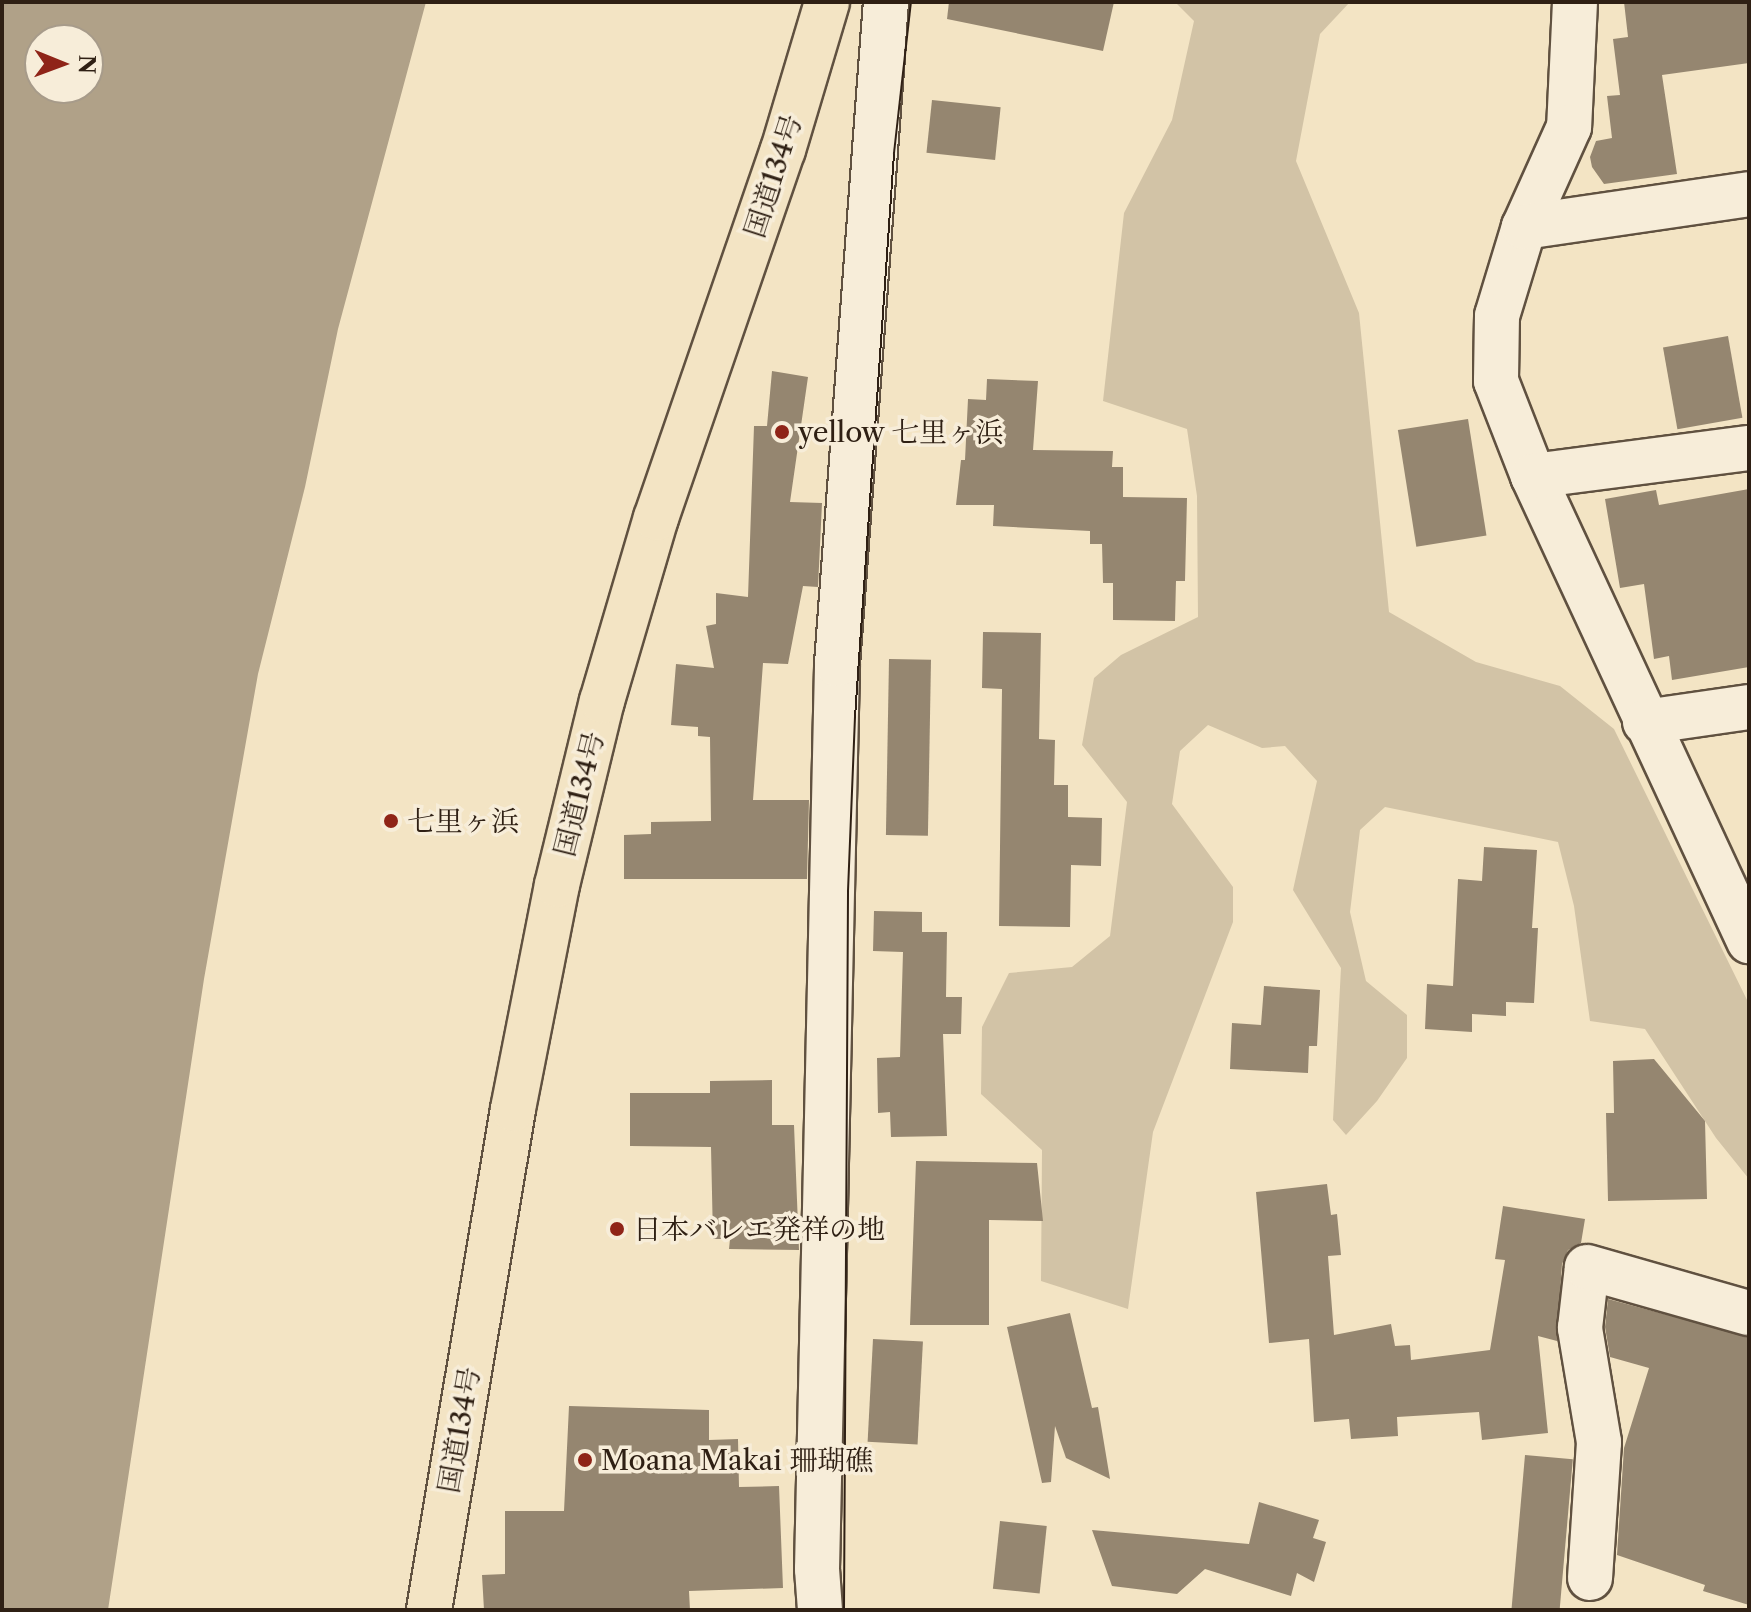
<!DOCTYPE html>
<html>
<head>
<meta charset="utf-8">
<style>
  body { margin:0 }
  #map { position:relative; width:1751px; height:1612px; overflow:hidden; background:#f3e4c4; font-family:"Libre Caslon Text","Noto Serif JP",serif }
  div>[style] { position:absolute }
  .green>* { inset:0; background:#d2c3a6 }
  .water>* { inset:0; background:#b0a188 }
  .building>* { inset:0; background:#958670; transform-origin:0 0 }
  .roads { filter:drop-shadow(2px 0 #605140) drop-shadow(-2px 0 #605140) drop-shadow(0 2px #605140) drop-shadow(0 -2px #605140) }
  .minor>* { height:44px; margin:-22px; padding:0 22px; transform-origin:22px; border-radius:22px; background:#f7edd9 }
  .highway>* { height:44px; margin:-22px; padding:0 22px; transform-origin:22px; border-radius:22px; background:#f3e4c4 }
  .tram>* { height:2px; margin:-1px; padding:0 1px; transform-origin:1px; border-radius:1px; background:#2f2014 }
  .dots>* { width:22px; height:22px; translate:-50% -50%; box-sizing:border-box; border:4px solid #f7edd9; border-radius:50% }
  span { translate:-50% -50%; white-space:nowrap; text-align:center; line-height:1.15; -webkit-text-stroke:7px #f7edd9; paint-order:stroke }
  .street-label { font-size:28px; color:#2f2014 }
  .poi-label { font-size:28px; color:#2f2014 }
  .left { translate:0 -50%; text-align:left }
  .frame { position:absolute; inset:0; border:4px solid #2f2014; pointer-events:none }
  .north { position:absolute; left:24px; top:24px; width:80px; height:80px; box-sizing:border-box; background:#f7edd9; border:2px solid #a79b8a; border-radius:50%; rotate:91deg; font-size:22px; font-weight:700; line-height:32px; text-align:center; color:#2f2014 }
  .north::after { content:''; display:block; margin:auto; width:28px; height:36px; background:#8f2418; clip-path:polygon(50% 0,100% 100%,50% 72%,0 100%) }
</style>
</head>
<body>
<div id="map">
  <div class="green">
    <div style="clip-path:polygon(1175px 2px,1350px 2px,1320px 34px,1296px 161px,1359px 313px,1389px 612px,1476px 662px,1560px 686px,1614px 729px,1749px 1004px,1749px 1179px,1716px 1138px,1645px 1029px,1590px 1021px,1574px 906px,1558px 842px,1385px 807px,1360px 830px,1350px 912px,1366px 981px,1407px 1015px,1407px 1058px,1377px 1101px,1346px 1135px,1333px 1120px,1341px 968px,1293px 890px,1317px 781px,1285px 746px,1262px 748px,1208px 725px,1180px 751px,1172px 804px,1233px 887px,1233px 922px,1153px 1132px,1128px 1309px,1041px 1281px,1042px 1150px,981px 1094px,982px 1027px,1009px 973px,1072px 967px,1110px 936px,1127px 802px,1082px 745px,1094px 678px,1121px 655px,1198px 617px,1197px 496px,1187px 429px,1103px 401px,1124px 213px,1172px 120px,1194px 21px)"></div>
  </div>
  <div class="water">
    <div style="clip-path:polygon(evenodd,2px 2px,426px 2px,338px 329px,305px 487px,258px 674px,204px 979px,108px 1610px,2px 1610px,2px 2px,40px 40px,88px 40px,88px 88px,40px 88px,40px 40px)"></div>
  </div>
  <div class="building">
    <div style="clip-path:polygon(949px 2px,1114px 2px,1103px 51px,947px 19px)"></div>
    <div style="clip-path:polygon(1624px 2px,1749px 2px,1749px 63px,1662px 75px,1677px 174px,1604px 184px,1592px 167px,1590px 157px,1596px 141px,1612px 138px,1607px 96px,1620px 95px,1613px 39px,1628px 37px)"></div>
    <div style="left:932px;top:100px;width:69px;height:53px;rotate:6deg"></div>
    <div style="left:1728px;top:336px;width:83px;height:66px;rotate:80deg"></div>
    <div style="clip-path:polygon(772px 371px,808px 377px,790px 502px,822px 503px,818px 587px,803px 586px,788px 664px,763px 663px,753px 800px,809px 800px,807px 879px,624px 879px,624px 835px,651px 834px,651px 822px,711px 821px,710px 737px,698px 736px,698px 727px,671px 725px,676px 664px,714px 668px,706px 626px,716px 624px,716px 593px,748px 597px,754px 426px,767px 426px)"></div>
    <div style="clip-path:polygon(987px 379px,1038px 381px,1033px 450px,1113px 451px,1112px 467px,1123px 467px,1123px 497px,1187px 498px,1185px 581px,1176px 581px,1175px 621px,1113px 620px,1113px 583px,1103px 583px,1102px 544px,1090px 544px,1090px 531px,993px 526px,994px 505px,956px 505px,961px 460px,965px 460px,968px 399px,986px 400px)"></div>
    <div style="left:1468px;top:419px;width:118px;height:71px;rotate:81deg"></div>
    <div style="clip-path:polygon(1749px 489px,1749px 667px,1672px 680px,1669px 656px,1654px 659px,1644px 584px,1620px 588px,1605px 499px,1656px 490px,1659px 505px)"></div>
    <div style="clip-path:polygon(983px 632px,1041px 633px,1039px 739px,1055px 740px,1054px 785px,1068px 785px,1068px 817px,1102px 818px,1101px 866px,1071px 865px,1070px 927px,999px 926px,1002px 689px,982px 688px)"></div>
    <div style="left:889px;top:659px;width:42px;height:176px;rotate:1deg"></div>
    <div style="clip-path:polygon(1484px 847px,1537px 850px,1532px 928px,1538px 928px,1534px 1003px,1506px 1002px,1506px 1016px,1472px 1014px,1472px 1032px,1425px 1029px,1427px 984px,1453px 986px,1458px 879px,1482px 881px)"></div>
    <div style="clip-path:polygon(874px 911px,922px 912px,922px 932px,947px 932px,946px 997px,962px 997px,961px 1034px,943px 1034px,947px 1136px,891px 1137px,890px 1112px,878px 1113px,877px 1058px,900px 1057px,903px 952px,873px 951px)"></div>
    <div style="clip-path:polygon(1264px 986px,1320px 990px,1317px 1046px,1309px 1046px,1308px 1073px,1230px 1069px,1232px 1023px,1261px 1025px)"></div>
    <div style="clip-path:polygon(1654px 1059px,1705px 1121px,1707px 1199px,1608px 1201px,1606px 1113px,1614px 1113px,1613px 1061px)"></div>
    <div style="clip-path:polygon(772px 1080px,772px 1125px,794px 1125px,799px 1250px,729px 1249px,730px 1239px,713px 1239px,711px 1147px,630px 1146px,630px 1093px,710px 1093px,710px 1081px)"></div>
    <div style="clip-path:polygon(916px 1161px,1037px 1163px,1043px 1221px,989px 1220px,989px 1325px,910px 1325px)"></div>
    <div style="clip-path:polygon(1327px 1184px,1331px 1215px,1337px 1214px,1341px 1255px,1328px 1256px,1334px 1335px,1391px 1324px,1395px 1346px,1410px 1345px,1411px 1360px,1490px 1350px,1505px 1260px,1495px 1259px,1503px 1206px,1585px 1219px,1581px 1243px,1568px 1250px,1562px 1264px,1557px 1341px,1538px 1336px,1548px 1433px,1482px 1440px,1479px 1412px,1397px 1417px,1398px 1436px,1351px 1439px,1349px 1419px,1314px 1422px,1309px 1339px,1269px 1343px,1256px 1192px)"></div>
    <div style="clip-path:polygon(1608px 1299px,1749px 1337px,1749px 1605px,1703px 1591px,1705px 1585px,1617px 1555px,1624px 1448px,1649px 1368px,1610px 1357px,1605px 1327px)"></div>
    <div style="clip-path:polygon(1070px 1313px,1092px 1408px,1098px 1407px,1110px 1479px,1066px 1458px,1055px 1426px,1051px 1482px,1042px 1483px,1007px 1327px)"></div>
    <div style="left:873px;top:1339px;width:50px;height:103px;rotate:3deg"></div>
    <div style="clip-path:polygon(569px 1406px,709px 1410px,709px 1440px,738px 1439px,739px 1487px,779px 1486px,783px 1588px,689px 1591px,690px 1610px,484px 1610px,482px 1575px,505px 1574px,505px 1511px,564px 1511px)"></div>
    <div style="left:1525px;top:1455px;width:48px;height:155px;rotate:5deg"></div>
    <div style="clip-path:polygon(1259px 1502px,1319px 1520px,1313px 1538px,1326px 1542px,1314px 1582px,1297px 1573px,1291px 1596px,1205px 1569px,1177px 1594px,1112px 1586px,1092px 1530px,1249px 1544px)"></div>
    <div style="left:1000px;top:1521px;width:47px;height:68px;rotate:6deg"></div>
  </div>
  <div class="roads">
    <div class="minor">
      <div style="left:1575px;top:2px;width:125px;rotate:92.7deg"></div>
      <div style="left:1569px;top:127px;width:110px;rotate:114.2deg"></div>
      <div style="left:1524px;top:227px;width:93px;rotate:106.9deg"></div>
      <div style="left:1497px;top:316px;width:65px;rotate:90.9deg"></div>
      <div style="left:1496px;top:381px;width:102px;rotate:68.7deg"></div>
      <div style="left:1533px;top:476px;width:513px;rotate:65.08deg"></div>
      <div style="left:1524px;top:227px;width:227px;rotate:-8.3deg"></div>
      <div style="left:1533px;top:476px;width:218px;rotate:-7.4deg"></div>
      <div style="left:1645px;top:722px;width:105px;rotate:-8.2deg"></div>
      <div style="left:1590px;top:1578px;width:136px;rotate:-86.2deg"></div>
      <div style="left:1599px;top:1442px;width:116px;rotate:-99.5deg"></div>
      <div style="left:1580px;top:1328px;width:61px;rotate:-83.5deg"></div>
      <div style="left:1587px;top:1267px;width:168px;rotate:15.9deg"></div>
      <div style="left:820px;top:1610px;width:41px;rotate:-94.2deg"></div>
      <div style="left:817px;top:1569px;width:905px;rotate:-88.73deg"></div>
      <div style="left:837px;top:664px;width:664px;rotate:-85.77deg"></div>
    </div>
    <div class="highway">
      <div style="left:429px;top:1610px;width:508px;rotate:-80.48deg"></div>
      <div style="left:513px;top:1109px;width:228px;rotate:-78.9deg"></div>
      <div style="left:557px;top:885px;width:189px;rotate:-76.3deg"></div>
      <div style="left:602px;top:701px;width:191px;rotate:-73.6deg"></div>
      <div style="left:656px;top:518px;width:389px;rotate:-71deg"></div>
      <div style="left:783px;top:150px;width:154px;rotate:-73.4deg"></div>
    </div>
  </div>
  <div class="tram">
    <div style="left:844px;top:1610px;width:719px;rotate:-89.68deg"></div>
    <div style="left:848px;top:891px;width:174px;rotate:-87.7deg"></div>
    <div style="left:855px;top:717px;width:565px;rotate:-86.04deg"></div>
    <div style="left:894px;top:153px;width:152px;rotate:-83.6deg"></div>
  </div>
  <div class="dots">
    <div style="left:782px;top:432px;background:#8f2418"></div>
    <div style="left:391px;top:821px;background:#8f2418"></div>
    <div style="left:617px;top:1229px;background:#8f2418"></div>
    <div style="left:585px;top:1460px;background:#8f2418"></div>
  </div>
  <div class="street-label">
    <span style="left:773px;top:176px;rotate:-72deg">国道134号</span>
    <span style="left:579px;top:794px;rotate:-76deg">国道134号</span>
    <span style="left:459px;top:1430px;rotate:-80deg">国道134号</span>
  </div>
  <div class="poi-label">
    <span class="left" style="left:798px;top:432px">yellow 七里ヶ浜</span>
    <span class="left" style="left:407px;top:821px">七里ヶ浜</span>
    <span class="left" style="left:633px;top:1229px">日本バレエ発祥の地</span>
    <span class="left" style="left:601px;top:1460px">Moana Makai 珊瑚礁</span>
  </div>
  <div class="frame"></div>
  <div class="north">N</div>
</div>
</body>
</html>
